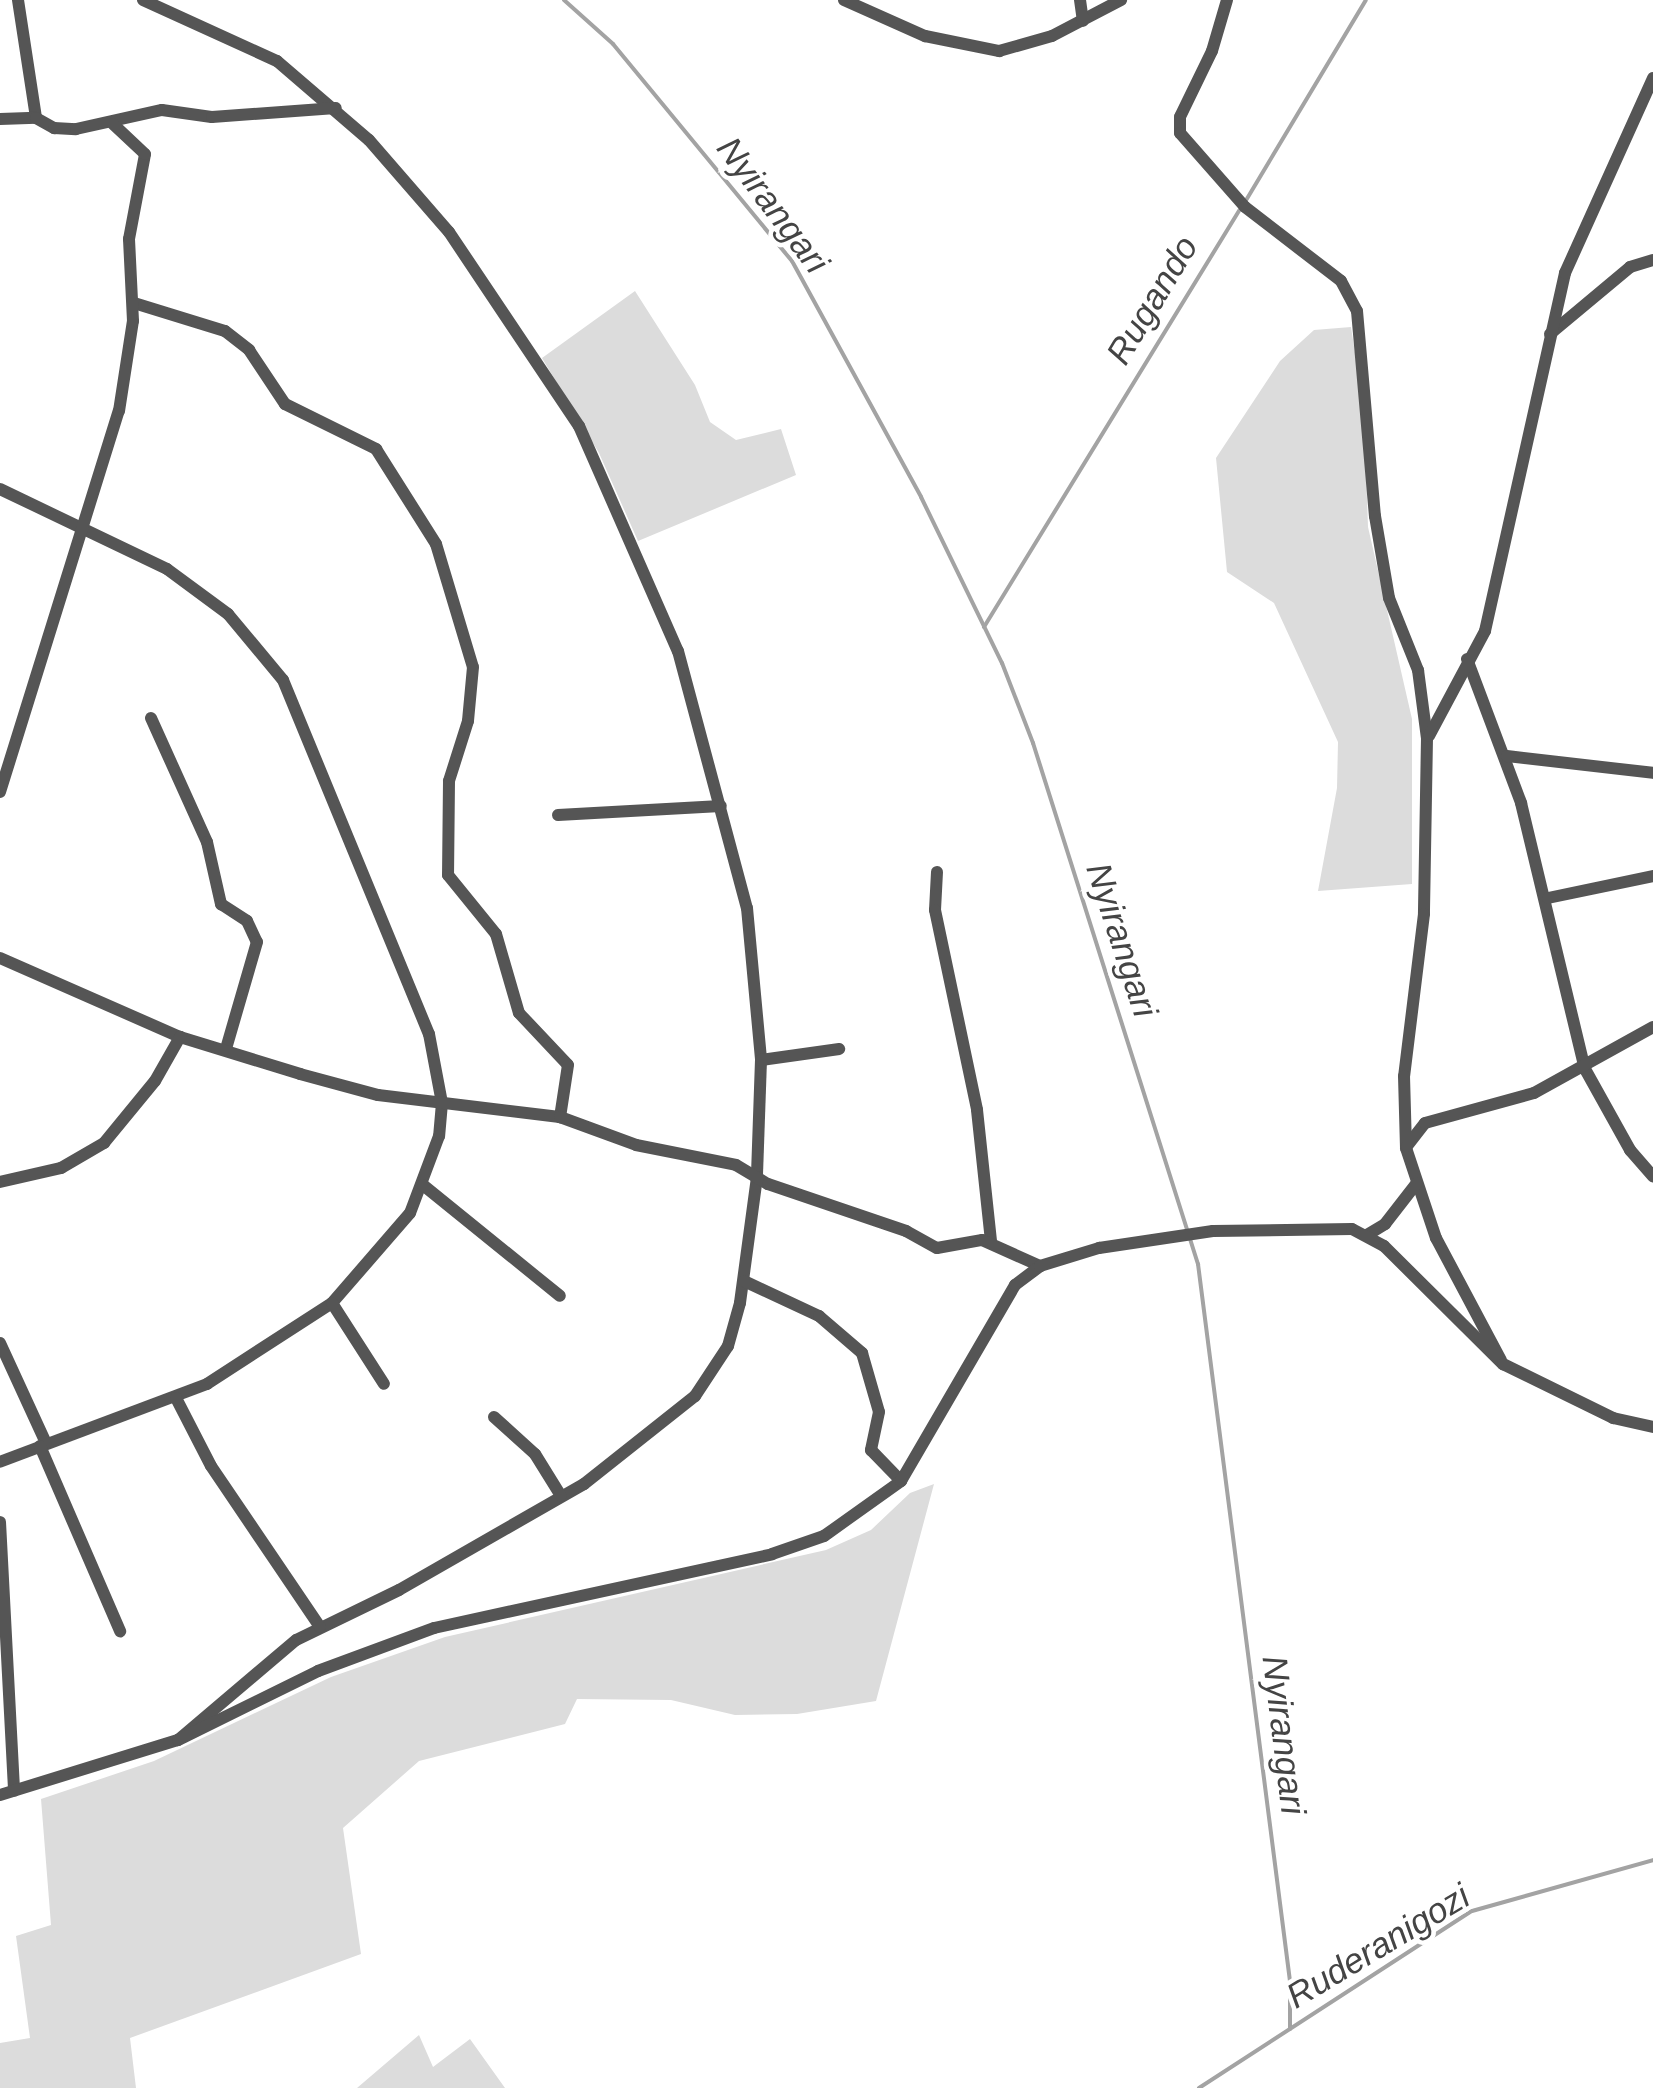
<!DOCTYPE html>
<html>
<head>
<meta charset="utf-8">
<style>
  body { margin:0 }
  #map { position:relative; width:1653px; height:2088px; overflow:hidden; background:#fff; font-family:Helvetica,sans-serif }
  div>[style] { position:absolute }
  .green>* { inset:0; background:#dcdcdc }
  .stream>* { height:4px; margin:-2px; padding:0 2px; transform-origin:2px; border-radius:2px; background:#a3a3a3 }
  .minor>* { height:12px; margin:-6px; padding:0 6px; transform-origin:6px; border-radius:6px; background:#555 }
  span { translate:-50% -50%; white-space:nowrap; text-align:center; line-height:1.15; -webkit-text-stroke:9px #fff; paint-order:stroke }
  .water-label { font-size:35px; color:#444; font-style:italic }
</style>
</head>
<body>
<div id="map">
  <div class="green">
    <div style="clip-path:polygon(635px 291px,695px 385px,710px 422px,736px 440px,781px 429px,796px 475px,638px 541px,599px 453px,542px 358px)"></div>
    <div style="clip-path:polygon(1351px 327px,1364px 411px,1368px 527px,1412px 719px,1412px 884px,1318px 891px,1337px 788px,1338px 742px,1274px 603px,1227px 572px,1216px 458px,1280px 361px,1314px 330px)"></div>
    <div style="clip-path:polygon(934px 1484px,876px 1701px,797px 1714px,735px 1715px,671px 1700px,577px 1699px,565px 1724px,419px 1761px,343px 1828px,361px 1954px,130px 2038px,136px 2088px,0 2088px,0 2043px,30px 2038px,16px 1936px,51px 1925px,41px 1799px,154px 1761px,331px 1677px,445px 1637px,826px 1550px,871px 1530px,910px 1493px)"></div>
    <div style="clip-path:polygon(419px 2035px,433px 2067px,470px 2039px,505px 2088px,357px 2088px)"></div>
  </div>
  <div class="stream">
    <div style="left:564px;top:0;width:66px;rotate:41.9deg"></div>
    <div style="left:613px;top:44px;width:281px;rotate:50.5deg"></div>
    <div style="left:792px;top:261px;width:269px;rotate:61.3deg"></div>
    <div style="left:921px;top:497px;width:185px;rotate:64deg"></div>
    <div style="left:1002px;top:663px;width:86px;rotate:68.8deg"></div>
    <div style="left:1033px;top:743px;width:547px;rotate:72.43deg"></div>
    <div style="left:1198px;top:1264px;width:723px;rotate:82.69deg"></div>
    <div style="left:1290px;top:1981px;width:48px;rotate:90deg"></div>
    <div style="left:1245px;top:202px;width:235px;rotate:-59.1deg"></div>
    <div style="left:984px;top:627px;width:489px;rotate:-58.5deg"></div>
    <div style="left:1199px;top:2088px;width:325px;rotate:-33deg"></div>
    <div style="left:1472px;top:1911px;width:188px;rotate:-15.7deg"></div>
  </div>
  <div class="minor">
    <div style="left:18px;top:0;width:119px;rotate:81.3deg"></div>
    <div style="left:143px;top:0;width:147px;rotate:24.5deg"></div>
    <div style="left:277px;top:61px;width:121px;rotate:40.7deg"></div>
    <div style="left:369px;top:140px;width:122px;rotate:49deg"></div>
    <div style="left:449px;top:232px;width:234px;rotate:56.2deg"></div>
    <div style="left:579px;top:426px;width:246px;rotate:66.3deg"></div>
    <div style="left:678px;top:651px;width:266px;rotate:75deg"></div>
    <div style="left:747px;top:908px;width:153px;rotate:84.7deg"></div>
    <div style="left:761px;top:1060px;width:117px;rotate:92deg"></div>
    <div style="left:757px;top:1177px;width:127px;rotate:97.7deg"></div>
    <div style="left:740px;top:1303px;width:45px;rotate:105.6deg"></div>
    <div style="left:728px;top:1346px;width:60px;rotate:123.4deg"></div>
    <div style="left:695px;top:1396px;width:142px;rotate:141.6deg"></div>
    <div style="left:584px;top:1484px;width:213px;rotate:150.2deg"></div>
    <div style="left:399px;top:1590px;width:114px;rotate:154.1deg"></div>
    <div style="left:296px;top:1640px;width:155px;rotate:139.7deg"></div>
    <div style="left:844px;top:0;width:89px;rotate:24deg"></div>
    <div style="left:925px;top:36px;width:76px;rotate:11.5deg"></div>
    <div style="left:999px;top:51px;width:55px;rotate:-15.8deg"></div>
    <div style="left:1052px;top:36px;width:78px;rotate:-27.6deg"></div>
    <div style="left:1080px;top:0;width:21px;rotate:82deg"></div>
    <div style="left:1227px;top:0;width:53px;rotate:106.4deg"></div>
    <div style="left:1212px;top:51px;width:73px;rotate:115.9deg"></div>
    <div style="left:1180px;top:117px;width:16px;rotate:90deg"></div>
    <div style="left:1180px;top:133px;width:98px;rotate:48.7deg"></div>
    <div style="left:1245px;top:207px;width:121px;rotate:37.6deg"></div>
    <div style="left:1341px;top:281px;width:34px;rotate:62deg"></div>
    <div style="left:1357px;top:311px;width:206px;rotate:85deg"></div>
    <div style="left:1375px;top:516px;width:83px;rotate:80.3deg"></div>
    <div style="left:1389px;top:598px;width:78px;rotate:68.1deg"></div>
    <div style="left:1418px;top:670px;width:69px;rotate:82.5deg"></div>
    <div style="left:1427px;top:738px;width:176px;rotate:91deg"></div>
    <div style="left:1424px;top:914px;width:163px;rotate:97deg"></div>
    <div style="left:1404px;top:1076px;width:72px;rotate:88.4deg"></div>
    <div style="left:1406px;top:1148px;width:95px;rotate:71.6deg"></div>
    <div style="left:1436px;top:1238px;width:138px;rotate:62deg"></div>
    <div style="left:0;top:119px;width:36px;rotate:-2deg"></div>
    <div style="left:36px;top:118px;width:21px;rotate:29deg"></div>
    <div style="left:54px;top:128px;width:22px;rotate:3deg"></div>
    <div style="left:76px;top:129px;width:88px;rotate:-12.5deg"></div>
    <div style="left:162px;top:110px;width:50px;rotate:8deg"></div>
    <div style="left:212px;top:117px;width:124px;rotate:-4.2deg"></div>
    <div style="left:134px;top:303px;width:95px;rotate:17.1deg"></div>
    <div style="left:225px;top:331px;width:31px;rotate:38deg"></div>
    <div style="left:249px;top:350px;width:65px;rotate:56.3deg"></div>
    <div style="left:285px;top:404px;width:102px;rotate:26.3deg"></div>
    <div style="left:376px;top:449px;width:112px;rotate:57.7deg"></div>
    <div style="left:436px;top:544px;width:128px;rotate:73.3deg"></div>
    <div style="left:473px;top:667px;width:54px;rotate:95.3deg"></div>
    <div style="left:468px;top:721px;width:63px;rotate:107.6deg"></div>
    <div style="left:449px;top:781px;width:94px;rotate:90.6deg"></div>
    <div style="left:448px;top:875px;width:76px;rotate:50.9deg"></div>
    <div style="left:496px;top:934px;width:82px;rotate:73.8deg"></div>
    <div style="left:519px;top:1013px;width:71px;rotate:46.7deg"></div>
    <div style="left:568px;top:1065px;width:53px;rotate:98.7deg"></div>
    <div style="left:1550px;top:334px;width:104px;rotate:-39.9deg"></div>
    <div style="left:1630px;top:267px;width:24px;rotate:-17deg"></div>
    <div style="left:0;top:489px;width:185px;rotate:25.6deg"></div>
    <div style="left:167px;top:569px;width:76px;rotate:36.4deg"></div>
    <div style="left:228px;top:614px;width:86px;rotate:50.2deg"></div>
    <div style="left:283px;top:680px;width:383px;rotate:67.6deg"></div>
    <div style="left:429px;top:1034px;width:70px;rotate:79.3deg"></div>
    <div style="left:442px;top:1103px;width:33px;rotate:95deg"></div>
    <div style="left:439px;top:1136px;width:82px;rotate:110.6deg"></div>
    <div style="left:410px;top:1213px;width:119px;rotate:130.9deg"></div>
    <div style="left:332px;top:1303px;width:149px;rotate:147.1deg"></div>
    <div style="left:207px;top:1384px;width:221px;rotate:159.4deg"></div>
    <div style="left:1467px;top:659px;width:154px;rotate:69.4deg"></div>
    <div style="left:1521px;top:803px;width:274px;rotate:76.5deg"></div>
    <div style="left:1585px;top:1069px;width:93px;rotate:60.9deg"></div>
    <div style="left:1630px;top:1150px;width:35px;rotate:49deg"></div>
    <div style="left:151px;top:718px;width:136px;rotate:65.7deg"></div>
    <div style="left:207px;top:842px;width:64px;rotate:77.3deg"></div>
    <div style="left:221px;top:904px;width:31px;rotate:33deg"></div>
    <div style="left:247px;top:921px;width:23px;rotate:65deg"></div>
    <div style="left:257px;top:942px;width:111px;rotate:106.2deg"></div>
    <div style="left:1429px;top:736px;width:119px;rotate:-61.9deg"></div>
    <div style="left:1485px;top:631px;width:367px;rotate:-77.4deg"></div>
    <div style="left:1565px;top:273px;width:214px;rotate:-65.7deg"></div>
    <div style="left:1507px;top:756px;width:147px;rotate:6.6deg"></div>
    <div style="left:0;top:792px;width:399px;rotate:-72.7deg"></div>
    <div style="left:119px;top:411px;width:91px;rotate:-81.2deg"></div>
    <div style="left:133px;top:321px;width:82px;rotate:-92.8deg"></div>
    <div style="left:129px;top:239px;width:86px;rotate:-79.3deg"></div>
    <div style="left:145px;top:154px;width:44px;rotate:-136.8deg"></div>
    <div style="left:558px;top:815px;width:163px;rotate:-3.2deg"></div>
    <div style="left:937px;top:872px;width:38px;rotate:93deg"></div>
    <div style="left:935px;top:910px;width:204px;rotate:78.1deg"></div>
    <div style="left:977px;top:1110px;width:133px;rotate:83.9deg"></div>
    <div style="left:1548px;top:898px;width:107px;rotate:-11.8deg"></div>
    <div style="left:0;top:958px;width:197px;rotate:23.7deg"></div>
    <div style="left:180px;top:1037px;width:126px;rotate:17.1deg"></div>
    <div style="left:300px;top:1074px;width:81px;rotate:15.1deg"></div>
    <div style="left:378px;top:1095px;width:183px;rotate:6.9deg"></div>
    <div style="left:560px;top:1117px;width:81px;rotate:20.2deg"></div>
    <div style="left:636px;top:1145px;width:102px;rotate:11.3deg"></div>
    <div style="left:736px;top:1165px;width:37px;rotate:31deg"></div>
    <div style="left:768px;top:1184px;width:146px;rotate:18.8deg"></div>
    <div style="left:906px;top:1231px;width:35px;rotate:29deg"></div>
    <div style="left:937px;top:1248px;width:46px;rotate:-10.1deg"></div>
    <div style="left:982px;top:1240px;width:64px;rotate:24.1deg"></div>
    <div style="left:761px;top:1060px;width:79px;rotate:-8deg"></div>
    <div style="left:1407px;top:1146px;width:29px;rotate:-52deg"></div>
    <div style="left:1425px;top:1123px;width:113px;rotate:-15.4deg"></div>
    <div style="left:1534px;top:1093px;width:136px;rotate:-29deg"></div>
    <div style="left:0;top:1182px;width:63px;rotate:-12.9deg"></div>
    <div style="left:61px;top:1168px;width:50px;rotate:-30.2deg"></div>
    <div style="left:104px;top:1143px;width:80px;rotate:-50.6deg"></div>
    <div style="left:155px;top:1081px;width:51px;rotate:-60.4deg"></div>
    <div style="left:423px;top:1185px;width:176px;rotate:39deg"></div>
    <div style="left:1367px;top:1235px;width:21px;rotate:-31deg"></div>
    <div style="left:1385px;top:1224px;width:51px;rotate:-52.2deg"></div>
    <div style="left:744px;top:1281px;width:83px;rotate:25deg"></div>
    <div style="left:819px;top:1316px;width:57px;rotate:40.7deg"></div>
    <div style="left:862px;top:1353px;width:61px;rotate:73.9deg"></div>
    <div style="left:879px;top:1412px;width:39px;rotate:102deg"></div>
    <div style="left:871px;top:1450px;width:43px;rotate:45.9deg"></div>
    <div style="left:332px;top:1303px;width:96px;rotate:57.3deg"></div>
    <div style="left:0;top:1343px;width:110px;rotate:65.3deg"></div>
    <div style="left:176px;top:1398px;width:76px;rotate:62.8deg"></div>
    <div style="left:211px;top:1466px;width:194px;rotate:55.9deg"></div>
    <div style="left:494px;top:1417px;width:55px;rotate:42.1deg"></div>
    <div style="left:535px;top:1454px;width:49px;rotate:58.2deg"></div>
    <div style="left:40px;top:1446px;width:202px;rotate:66.6deg"></div>
    <div style="left:0;top:1522px;width:269px;rotate:87deg"></div>
    <div style="left:0;top:1795px;width:186px;rotate:-17.2deg"></div>
    <div style="left:178px;top:1740px;width:156px;rotate:-26.2deg"></div>
    <div style="left:318px;top:1671px;width:124px;rotate:-20.3deg"></div>
    <div style="left:434px;top:1628px;width:346px;rotate:-12.3deg"></div>
    <div style="left:772px;top:1554px;width:55px;rotate:-19.1deg"></div>
    <div style="left:824px;top:1536px;width:95px;rotate:-35.5deg"></div>
    <div style="left:901px;top:1481px;width:227px;rotate:-59.8deg"></div>
    <div style="left:1015px;top:1285px;width:31px;rotate:-37deg"></div>
    <div style="left:1040px;top:1266px;width:62px;rotate:-17deg"></div>
    <div style="left:1099px;top:1248px;width:115px;rotate:-8.5deg"></div>
    <div style="left:1213px;top:1231px;width:139px;rotate:-0.8deg"></div>
    <div style="left:1352px;top:1229px;width:36px;rotate:28deg"></div>
    <div style="left:1384px;top:1246px;width:168px;rotate:44.8deg"></div>
    <div style="left:1503px;top:1364px;width:123px;rotate:26.1deg"></div>
    <div style="left:1613px;top:1418px;width:41px;rotate:12.7deg"></div>
  </div>
  <div class="water-label">
    <span style="left:773px;top:205px;rotate:53deg">Nyirangari</span>
    <span style="left:1152px;top:300px;rotate:-59deg">Rugando</span>
    <span style="left:1122px;top:940px;rotate:72deg">Nyirangari</span>
    <span style="left:1284px;top:1735px;rotate:83deg">Nyirangari</span>
    <span style="left:1378px;top:1946px;rotate:-31deg">Ruderanigozi</span>
  </div>
</div>
</body>
</html>
